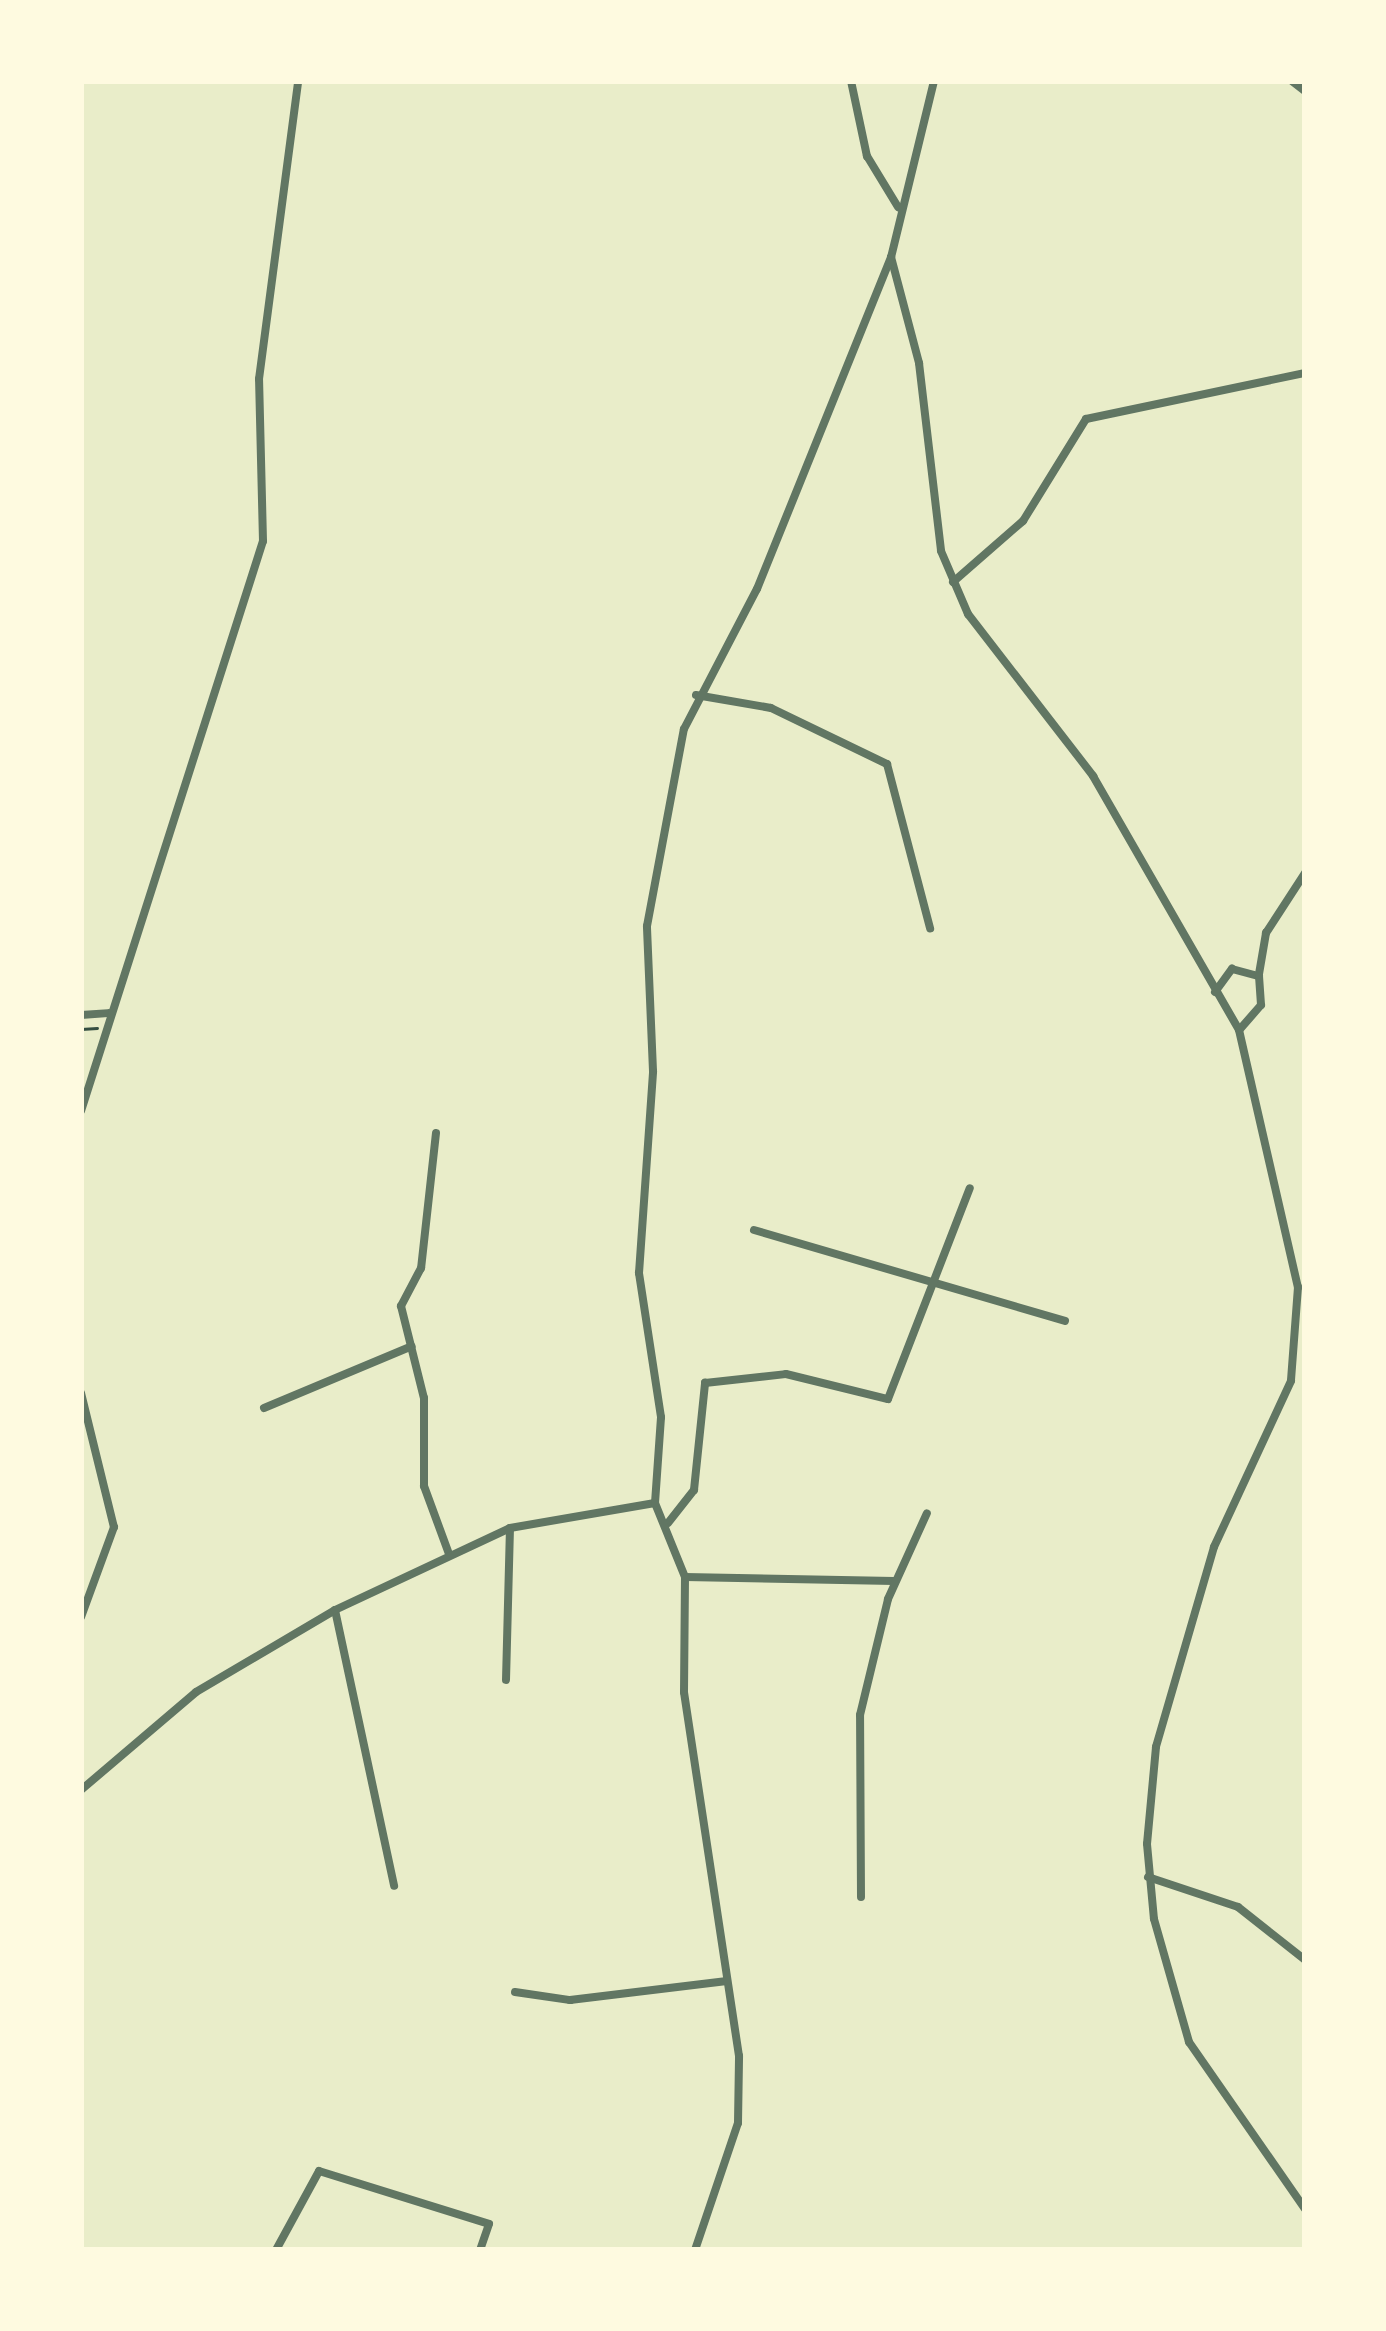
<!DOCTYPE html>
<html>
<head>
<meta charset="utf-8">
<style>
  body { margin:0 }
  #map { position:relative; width:1386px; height:2331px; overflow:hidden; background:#e9edc9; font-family:Overpass,sans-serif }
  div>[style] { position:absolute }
  .path>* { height:3px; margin:-1.5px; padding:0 1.5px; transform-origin:1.5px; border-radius:1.5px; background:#344e41 }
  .minor>* { height:8px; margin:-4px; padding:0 4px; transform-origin:4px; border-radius:4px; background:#617663 }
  span { translate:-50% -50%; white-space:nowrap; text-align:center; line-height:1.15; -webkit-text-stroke:10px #fefae0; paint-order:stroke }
  .frame { position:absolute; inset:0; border:84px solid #fefae0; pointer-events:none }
</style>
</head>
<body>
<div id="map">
  <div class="path">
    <div style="left:81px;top:89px;width:8px;rotate:-83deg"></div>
    <div style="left:81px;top:1029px;width:16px;rotate:-4deg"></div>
  </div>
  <div class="minor">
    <div style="left:851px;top:81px;width:77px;rotate:78deg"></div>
    <div style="left:867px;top:156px;width:60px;rotate:58.7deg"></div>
    <div style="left:934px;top:81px;width:181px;rotate:103.7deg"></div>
    <div style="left:891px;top:257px;width:110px;rotate:75.2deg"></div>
    <div style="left:919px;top:363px;width:189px;rotate:83.3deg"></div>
    <div style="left:941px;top:551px;width:69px;rotate:66.8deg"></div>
    <div style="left:968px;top:614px;width:205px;rotate:52.3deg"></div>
    <div style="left:1093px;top:776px;width:293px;rotate:60.1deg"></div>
    <div style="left:1239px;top:1030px;width:264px;rotate:77.1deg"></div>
    <div style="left:1298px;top:1287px;width:94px;rotate:94.3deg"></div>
    <div style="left:1291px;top:1381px;width:183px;rotate:114.9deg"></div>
    <div style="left:1214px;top:1547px;width:208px;rotate:106.2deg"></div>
    <div style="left:1156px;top:1747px;width:97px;rotate:95.3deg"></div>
    <div style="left:1147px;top:1844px;width:75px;rotate:84.7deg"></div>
    <div style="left:1154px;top:1919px;width:128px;rotate:74.1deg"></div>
    <div style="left:1189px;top:2042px;width:203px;rotate:55.2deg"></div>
    <div style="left:1292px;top:81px;width:16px;rotate:38deg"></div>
    <div style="left:953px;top:582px;width:93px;rotate:-41.1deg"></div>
    <div style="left:1023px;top:521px;width:120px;rotate:-58.3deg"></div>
    <div style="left:1086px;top:419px;width:224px;rotate:-11.9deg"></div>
    <div style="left:696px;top:695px;width:76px;rotate:9.8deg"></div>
    <div style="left:771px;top:708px;width:129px;rotate:25.8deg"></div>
    <div style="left:887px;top:764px;width:170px;rotate:75.3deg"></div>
    <div style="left:1259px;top:974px;width:42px;rotate:-80.3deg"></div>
    <div style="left:1266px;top:933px;width:72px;rotate:-57deg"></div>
    <div style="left:1215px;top:992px;width:29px;rotate:-54deg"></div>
    <div style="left:1232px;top:969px;width:28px;rotate:15deg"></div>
    <div style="left:1259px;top:976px;width:29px;rotate:86deg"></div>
    <div style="left:1261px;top:1005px;width:33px;rotate:131deg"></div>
    <div style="left:81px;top:1015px;width:27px;rotate:-4deg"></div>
    <div style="left:81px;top:1111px;width:598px;rotate:-72.29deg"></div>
    <div style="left:263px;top:541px;width:162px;rotate:-91.4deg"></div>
    <div style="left:259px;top:379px;width:301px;rotate:-82.5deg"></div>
    <div style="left:436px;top:1133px;width:136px;rotate:96.3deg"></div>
    <div style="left:421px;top:1268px;width:43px;rotate:117.8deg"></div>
    <div style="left:401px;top:1306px;width:95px;rotate:76deg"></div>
    <div style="left:424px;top:1398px;width:88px;rotate:90deg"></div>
    <div style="left:424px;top:1486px;width:72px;rotate:69.8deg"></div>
    <div style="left:754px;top:1230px;width:324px;rotate:16.3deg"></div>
    <div style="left:81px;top:1393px;width:138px;rotate:76.2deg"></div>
    <div style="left:114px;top:1527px;width:96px;rotate:110.1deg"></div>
    <div style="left:264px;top:1408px;width:160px;rotate:-22.7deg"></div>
    <div style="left:668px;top:1523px;width:42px;rotate:-51.8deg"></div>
    <div style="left:694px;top:1490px;width:108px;rotate:-84.1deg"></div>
    <div style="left:705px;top:1383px;width:81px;rotate:-6.3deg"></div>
    <div style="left:786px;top:1374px;width:105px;rotate:13.8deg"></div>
    <div style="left:888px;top:1399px;width:226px;rotate:-68.8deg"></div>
    <div style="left:685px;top:1577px;width:209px;rotate:1.1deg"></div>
    <div style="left:335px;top:1610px;width:282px;rotate:77.9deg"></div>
    <div style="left:506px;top:1680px;width:152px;rotate:-88.5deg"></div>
    <div style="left:81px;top:1790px;width:151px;rotate:-40.4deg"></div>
    <div style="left:196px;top:1692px;width:161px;rotate:-30.5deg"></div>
    <div style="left:335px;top:1610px;width:193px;rotate:-25.1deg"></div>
    <div style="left:510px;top:1528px;width:147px;rotate:-9.8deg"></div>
    <div style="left:1148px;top:1877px;width:95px;rotate:18.4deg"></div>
    <div style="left:1238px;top:1907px;width:85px;rotate:38.3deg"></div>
    <div style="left:861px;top:1897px;width:182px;rotate:-90.3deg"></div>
    <div style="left:860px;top:1715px;width:119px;rotate:-76.4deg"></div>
    <div style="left:888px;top:1599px;width:94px;rotate:-65.6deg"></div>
    <div style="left:515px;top:1992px;width:56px;rotate:8.3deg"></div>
    <div style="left:570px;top:2000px;width:158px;rotate:-6.9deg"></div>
    <div style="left:276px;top:2250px;width:90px;rotate:-61.4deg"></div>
    <div style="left:319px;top:2171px;width:178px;rotate:17.3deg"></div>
    <div style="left:489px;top:2224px;width:28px;rotate:109deg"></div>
    <div style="left:695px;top:2250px;width:134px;rotate:-71.3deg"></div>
    <div style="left:738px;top:2123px;width:67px;rotate:-89.1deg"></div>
    <div style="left:739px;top:2056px;width:368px;rotate:-98.6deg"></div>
    <div style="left:684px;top:1692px;width:115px;rotate:-89.5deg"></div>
    <div style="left:685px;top:1577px;width:80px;rotate:-112.1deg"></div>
    <div style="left:655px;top:1503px;width:86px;rotate:-86deg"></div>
    <div style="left:661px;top:1417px;width:146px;rotate:-98.7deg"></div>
    <div style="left:639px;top:1273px;width:202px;rotate:-86deg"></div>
    <div style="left:653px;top:1071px;width:145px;rotate:-92.4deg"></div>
    <div style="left:647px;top:926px;width:200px;rotate:-79.4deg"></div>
    <div style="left:684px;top:729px;width:158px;rotate:-62.5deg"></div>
    <div style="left:757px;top:589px;width:358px;rotate:-68deg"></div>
  </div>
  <div class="frame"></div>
</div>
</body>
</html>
